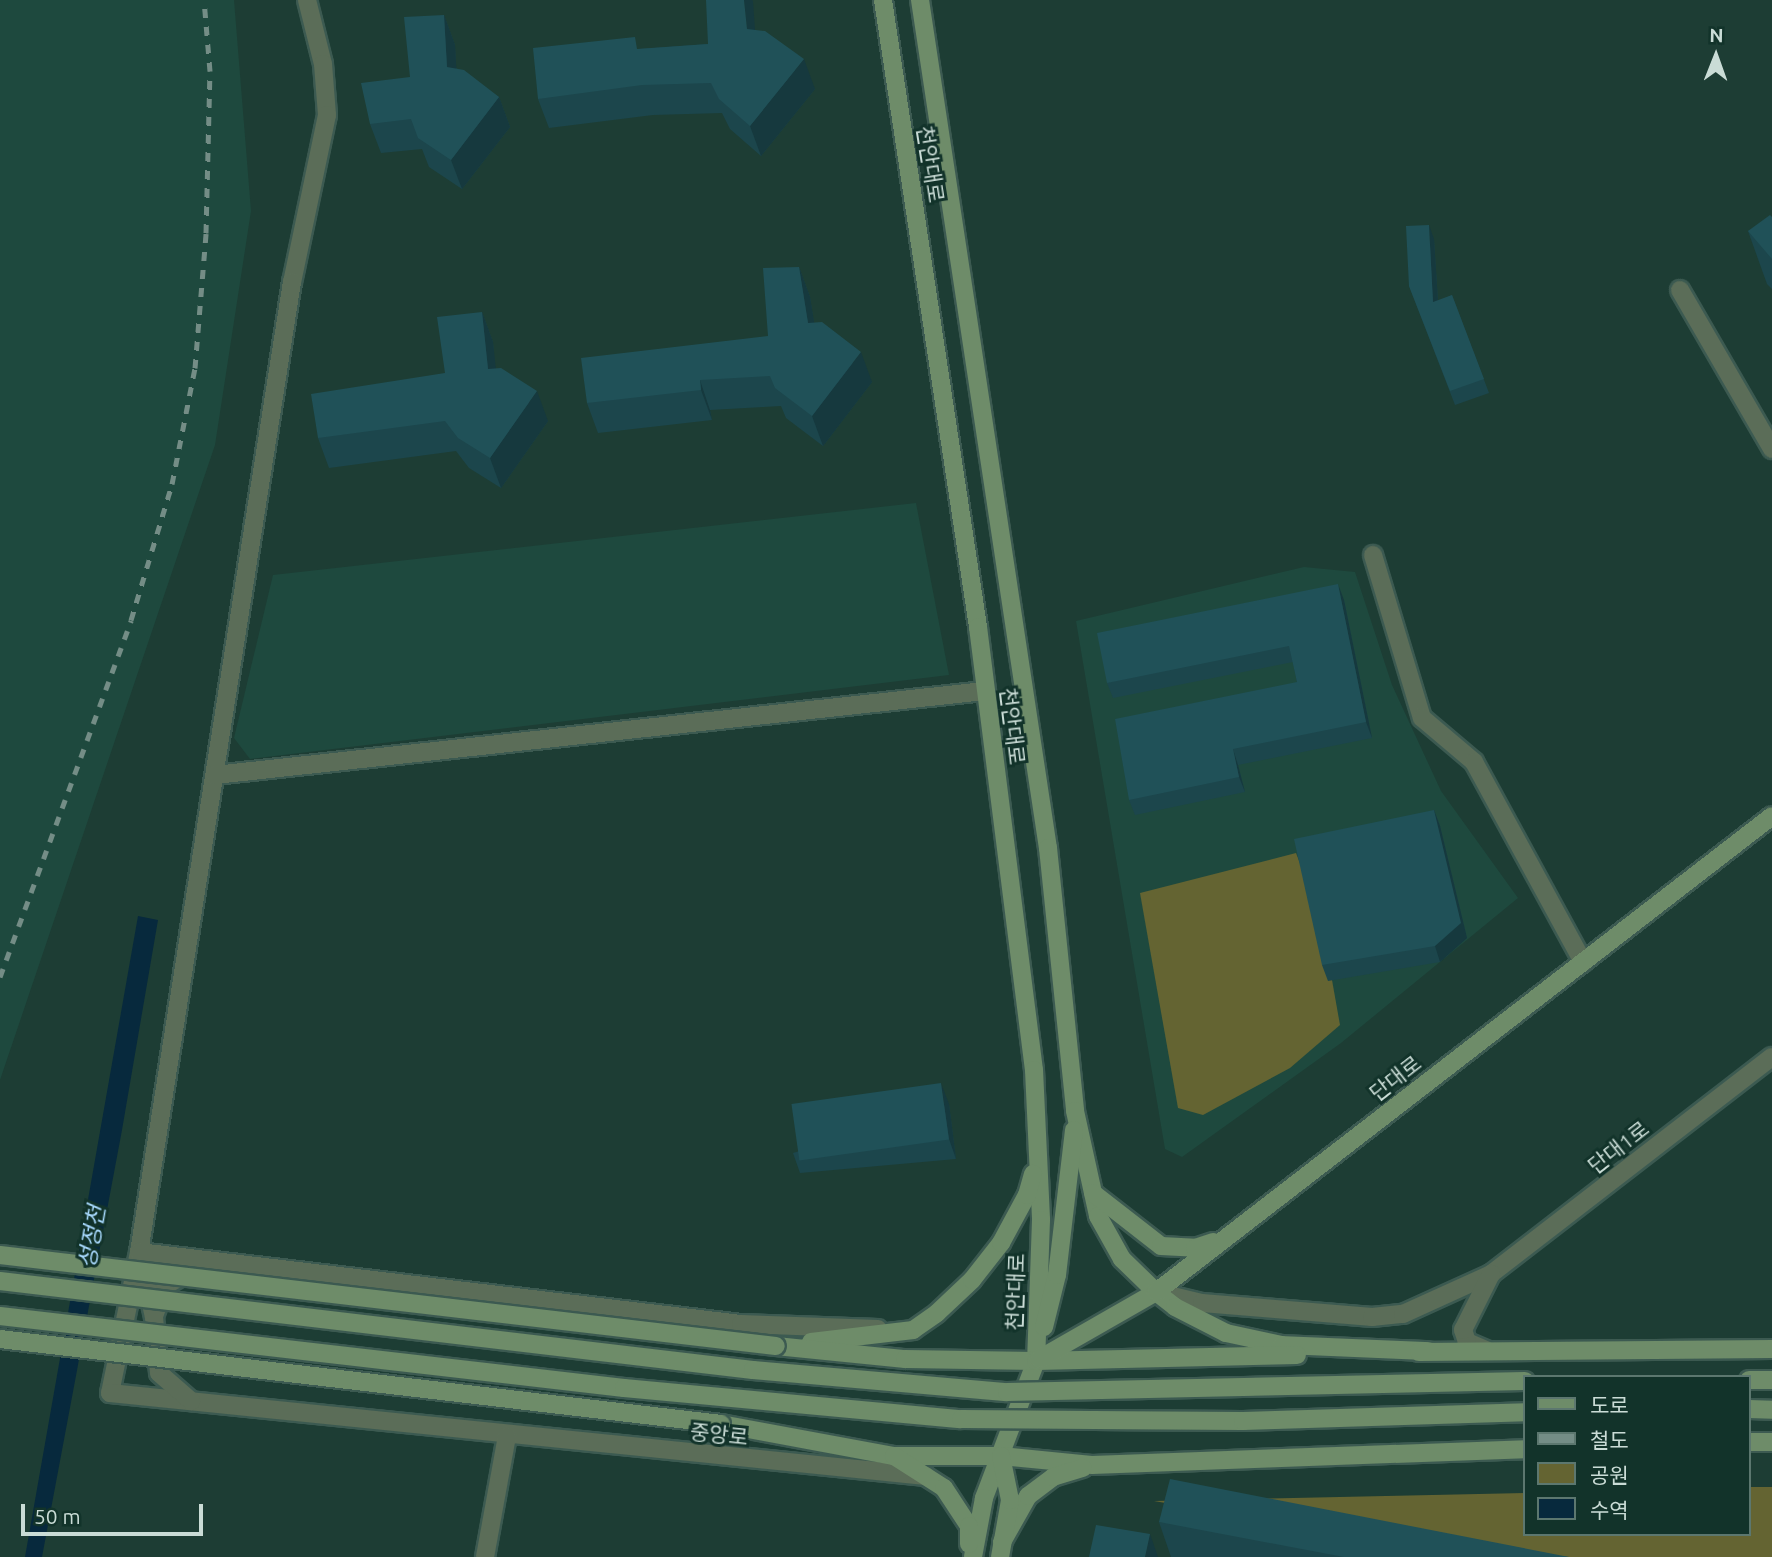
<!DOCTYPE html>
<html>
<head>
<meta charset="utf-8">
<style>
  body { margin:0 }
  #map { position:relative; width:1772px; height:1557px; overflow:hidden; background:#1d3d34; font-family:Ubuntu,"Noto Sans KR",sans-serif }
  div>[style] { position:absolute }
  .built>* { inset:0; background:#1e493e }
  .green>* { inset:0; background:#646432 }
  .water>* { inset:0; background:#07293d }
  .roads { filter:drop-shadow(2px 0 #3c5a51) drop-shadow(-2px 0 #3c5a51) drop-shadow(0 2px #3c5a51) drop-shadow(0 -2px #3c5a51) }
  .street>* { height:18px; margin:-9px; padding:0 9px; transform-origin:9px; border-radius:9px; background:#5b6d58 }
  .secondary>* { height:18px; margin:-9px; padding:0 9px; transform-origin:9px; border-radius:9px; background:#6e8c69 }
  .rail>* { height:5px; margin-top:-2.5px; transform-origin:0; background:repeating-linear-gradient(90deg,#748d86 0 9px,transparent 0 18px) }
  .bridges { filter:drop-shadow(2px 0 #3c5a51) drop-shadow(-2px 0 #3c5a51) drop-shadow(0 2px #3c5a51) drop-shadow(0 -2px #3c5a51) }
  .secondary-bridge>* { height:18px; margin:-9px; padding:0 9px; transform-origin:9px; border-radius:9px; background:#6e8c69 }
  .wall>* { inset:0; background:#1c464c }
  .shaded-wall>* { inset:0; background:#16393e }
  .building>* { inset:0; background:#205158; transform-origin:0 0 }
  span { translate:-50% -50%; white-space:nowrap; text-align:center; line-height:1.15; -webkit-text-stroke:6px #12332a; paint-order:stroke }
  .street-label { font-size:21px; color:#cadcd6 }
  .water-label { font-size:23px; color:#a9dafe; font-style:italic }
  .legend { position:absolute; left:1523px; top:1375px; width:228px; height:161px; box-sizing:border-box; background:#12332a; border:2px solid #5c776f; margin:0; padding:9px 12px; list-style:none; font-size:21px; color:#cadcd6 }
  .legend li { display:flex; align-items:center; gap:14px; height:35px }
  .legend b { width:35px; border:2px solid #5c776f }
  .north { position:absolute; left:1681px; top:21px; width:70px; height:70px; -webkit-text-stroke:5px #12332a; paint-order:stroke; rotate:1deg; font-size:19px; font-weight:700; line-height:28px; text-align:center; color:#cadcd6 }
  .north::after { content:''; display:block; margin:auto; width:24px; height:32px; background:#cadcd6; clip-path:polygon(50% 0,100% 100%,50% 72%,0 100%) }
  .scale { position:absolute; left:21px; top:1504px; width:182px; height:32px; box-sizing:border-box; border:4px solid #cadcd6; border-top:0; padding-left:9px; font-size:21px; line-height:24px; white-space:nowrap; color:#cadcd6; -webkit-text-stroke:5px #12332a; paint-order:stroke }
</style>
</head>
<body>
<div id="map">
  <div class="built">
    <div style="clip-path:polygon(0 0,234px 0,251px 211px,215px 445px,0 1080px)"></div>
    <div style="clip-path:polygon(916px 503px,949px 675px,250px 759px,234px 738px,273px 575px)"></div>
    <div style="clip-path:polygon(1304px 567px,1355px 572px,1392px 685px,1441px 791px,1518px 898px,1341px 1043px,1182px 1157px,1165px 1149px,1076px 621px)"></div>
  </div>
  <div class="green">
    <div style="clip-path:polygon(1296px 853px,1321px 918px,1340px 1025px,1290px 1068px,1203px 1115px,1178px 1108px,1140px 893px)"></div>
    <div style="clip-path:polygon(1749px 1487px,1772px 1487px,1772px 1557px,1473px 1557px,1154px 1501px,1525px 1493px,1525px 1534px,1749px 1534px)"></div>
  </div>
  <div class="water">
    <div style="clip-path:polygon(138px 916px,158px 920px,122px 1130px,42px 1557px,25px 1557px)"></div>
  </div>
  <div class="roads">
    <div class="street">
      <div style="left:307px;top:0;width:66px;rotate:76deg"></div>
      <div style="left:323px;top:64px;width:51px;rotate:85.5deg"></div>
      <div style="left:327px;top:115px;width:171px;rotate:101.8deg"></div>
      <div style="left:292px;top:282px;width:982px;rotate:98.96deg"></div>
      <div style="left:139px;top:1252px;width:144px;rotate:101.6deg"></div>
      <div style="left:110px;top:1393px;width:820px;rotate:5.81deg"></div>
      <div style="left:1680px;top:290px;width:184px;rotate:59.9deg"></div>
      <div style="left:1373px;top:555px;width:170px;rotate:73.3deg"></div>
      <div style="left:1422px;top:718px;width:68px;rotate:40.2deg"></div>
      <div style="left:1474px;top:762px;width:228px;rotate:61.4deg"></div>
      <div style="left:215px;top:775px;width:775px;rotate:-6.23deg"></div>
      <div style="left:189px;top:1272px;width:28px;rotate:150deg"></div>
      <div style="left:165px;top:1286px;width:33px;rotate:110deg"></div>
      <div style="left:154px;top:1317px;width:56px;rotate:84.9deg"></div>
      <div style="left:159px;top:1373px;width:43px;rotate:41.2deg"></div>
      <div style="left:1156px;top:1292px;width:47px;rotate:13.4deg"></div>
      <div style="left:1202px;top:1303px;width:171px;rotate:4.7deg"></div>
      <div style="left:1372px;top:1317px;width:31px;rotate:-6deg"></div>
      <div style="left:1403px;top:1314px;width:97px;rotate:-24.4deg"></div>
      <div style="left:1491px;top:1274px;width:355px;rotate:-37.7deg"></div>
      <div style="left:154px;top:1317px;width:67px;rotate:-103deg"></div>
      <div style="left:139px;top:1252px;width:606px;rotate:6.82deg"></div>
      <div style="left:741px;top:1324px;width:137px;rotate:2.1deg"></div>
      <div style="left:1486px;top:1350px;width:21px;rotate:-157deg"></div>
      <div style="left:1467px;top:1342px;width:13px;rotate:-108deg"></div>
      <div style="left:1463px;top:1330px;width:63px;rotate:-63.4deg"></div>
      <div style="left:485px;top:1557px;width:123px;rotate:-79.7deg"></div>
    </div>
    <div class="secondary">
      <div style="left:883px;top:0;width:634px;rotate:81.38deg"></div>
      <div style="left:978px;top:627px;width:447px;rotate:82.8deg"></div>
      <div style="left:1034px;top:1070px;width:150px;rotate:87.3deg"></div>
      <div style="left:1041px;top:1220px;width:141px;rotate:92deg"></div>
      <div style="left:1036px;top:1361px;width:147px;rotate:110.8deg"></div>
      <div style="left:984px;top:1498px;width:60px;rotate:100.6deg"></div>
      <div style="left:920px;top:0;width:858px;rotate:81.42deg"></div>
      <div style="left:1048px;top:848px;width:264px;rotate:84.1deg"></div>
      <div style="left:1075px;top:1111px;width:107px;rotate:77.6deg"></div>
      <div style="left:1098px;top:1216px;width:49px;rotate:60.8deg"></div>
      <div style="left:1122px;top:1259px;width:47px;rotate:44.1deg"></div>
      <div style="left:1156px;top:1292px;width:24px;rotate:38deg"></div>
      <div style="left:1175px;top:1307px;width:57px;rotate:27deg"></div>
      <div style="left:1226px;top:1333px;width:57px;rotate:12.1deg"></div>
      <div style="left:1282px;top:1345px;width:146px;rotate:2.4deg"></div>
      <div style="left:1093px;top:1193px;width:86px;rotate:37.9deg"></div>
      <div style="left:1161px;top:1246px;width:34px;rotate:3deg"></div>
      <div style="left:1195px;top:1248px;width:19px;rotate:-18deg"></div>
      <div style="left:1044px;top:1327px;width:54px;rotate:-76deg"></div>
      <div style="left:1057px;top:1275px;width:146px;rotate:-83.3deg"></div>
      <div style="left:811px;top:1342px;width:103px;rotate:-6.7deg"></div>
      <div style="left:913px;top:1330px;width:29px;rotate:-35deg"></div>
      <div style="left:937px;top:1313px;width:48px;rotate:-43.3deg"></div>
      <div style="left:972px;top:1280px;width:47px;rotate:-51.9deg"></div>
      <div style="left:1001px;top:1243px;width:55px;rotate:-61.6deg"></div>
      <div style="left:1027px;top:1195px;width:22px;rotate:-74deg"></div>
      <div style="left:776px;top:1346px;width:130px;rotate:5.8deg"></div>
      <div style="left:905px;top:1359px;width:131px;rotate:0.9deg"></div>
      <div style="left:1036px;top:1361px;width:261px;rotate:-1.3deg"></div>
      <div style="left:1419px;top:1352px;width:353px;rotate:-0.5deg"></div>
      <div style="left:1039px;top:1359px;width:135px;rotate:-29.8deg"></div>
      <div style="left:1156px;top:1292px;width:778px;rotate:-37.69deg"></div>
      <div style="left:1749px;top:1380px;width:23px"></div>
      <div style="left:1749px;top:1409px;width:23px;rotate:2deg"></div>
      <div style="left:721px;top:1424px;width:176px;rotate:10.5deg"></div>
      <div style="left:894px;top:1456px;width:107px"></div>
      <div style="left:1001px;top:1456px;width:91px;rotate:5.6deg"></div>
      <div style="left:1092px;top:1465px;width:433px;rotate:-2.1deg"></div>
      <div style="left:1749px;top:1442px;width:23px"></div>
      <div style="left:894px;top:1456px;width:59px;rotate:32.6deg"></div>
      <div style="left:944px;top:1488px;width:45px;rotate:56.7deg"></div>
      <div style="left:969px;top:1526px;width:18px;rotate:90deg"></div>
      <div style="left:1002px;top:1542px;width:53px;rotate:-60.5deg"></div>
      <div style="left:1028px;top:1496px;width:31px;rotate:-37deg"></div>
      <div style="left:1053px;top:1477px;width:31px;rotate:-17deg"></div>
      <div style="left:1000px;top:1557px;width:58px;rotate:-80deg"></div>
      <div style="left:1010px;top:1500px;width:45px;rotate:-101.6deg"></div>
    </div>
  </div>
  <div class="rail">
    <div style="left:0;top:977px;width:380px;rotate:-69.8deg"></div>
    <div style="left:131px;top:620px;width:142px;rotate:-73.2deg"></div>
    <div style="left:172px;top:484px;width:118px;rotate:-78.8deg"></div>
    <div style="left:195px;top:368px;width:135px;rotate:-85.3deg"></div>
    <div style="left:206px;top:233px;width:162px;rotate:-88.6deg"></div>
    <div style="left:210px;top:71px;width:71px;rotate:-94.8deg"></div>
  </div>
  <div class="bridges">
    <div class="secondary-bridge">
      <div style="left:0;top:1255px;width:781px;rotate:6.69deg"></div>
      <div style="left:0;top:1281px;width:758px;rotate:6.74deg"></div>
      <div style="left:753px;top:1370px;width:255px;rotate:5deg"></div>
      <div style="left:1007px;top:1392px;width:518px;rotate:-1.22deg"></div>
      <div style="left:0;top:1316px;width:628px;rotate:6.58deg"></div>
      <div style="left:624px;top:1388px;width:338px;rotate:5.3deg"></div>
      <div style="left:961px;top:1419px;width:282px;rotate:0.4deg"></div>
      <div style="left:1243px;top:1421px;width:282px;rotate:-1.8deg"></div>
      <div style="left:0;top:1339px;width:726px;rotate:6.72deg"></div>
    </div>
  </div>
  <div class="wall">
    <div style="clip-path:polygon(444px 15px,455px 45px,456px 68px,499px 97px,510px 127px,462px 189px,429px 167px,422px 149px,381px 153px,370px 124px,410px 77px)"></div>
    <div style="clip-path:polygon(755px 30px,815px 89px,761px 156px,730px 129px,722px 113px,653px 115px,549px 128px,538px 99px,639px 49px,708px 44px)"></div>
    <div style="clip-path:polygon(1772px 217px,1772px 289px,1767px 284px,1748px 231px)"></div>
    <div style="clip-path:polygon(1434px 239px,1438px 301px,1452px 295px,1489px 393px,1455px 405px,1409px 286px)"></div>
    <div style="clip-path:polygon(799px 267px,810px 297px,814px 323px,872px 382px,823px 446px,786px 418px,781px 406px,710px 410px,712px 420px,598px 433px,587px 403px,768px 336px)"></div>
    <div style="clip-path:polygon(482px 312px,493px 342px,495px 368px,548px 421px,501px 488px,469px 468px,456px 451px,329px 468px,318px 438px,445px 373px)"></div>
    <div style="clip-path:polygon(1344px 600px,1372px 738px,1238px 765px,1245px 792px,1135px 815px,1129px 800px,1297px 682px,1293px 662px,1113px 698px,1107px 683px)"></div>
    <div style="clip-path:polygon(1434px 810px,1440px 826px,1467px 938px,1440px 962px,1328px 981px,1322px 965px)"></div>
    <div style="clip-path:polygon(949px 1104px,956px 1159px,800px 1173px,793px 1153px)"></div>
    <div style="clip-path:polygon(1159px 1522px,1569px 1557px,1171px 1557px)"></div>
  </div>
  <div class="shaded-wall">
    <div style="clip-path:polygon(744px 0,752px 0,753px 1px,757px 59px,747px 29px)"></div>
    <div style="clip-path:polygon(444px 15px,455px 45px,458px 96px,447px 67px)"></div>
    <div style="clip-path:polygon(804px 59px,815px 89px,761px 156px,750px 126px)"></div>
    <div style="clip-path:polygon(499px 97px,510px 127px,462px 189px,451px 160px)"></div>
    <div style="clip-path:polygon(1429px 225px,1434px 239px,1439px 317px,1433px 302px)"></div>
    <div style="clip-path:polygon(799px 267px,810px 297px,819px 353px,808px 323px)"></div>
    <div style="clip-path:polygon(482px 312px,493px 342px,499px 398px,488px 369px)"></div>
    <div style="clip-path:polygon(861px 352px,872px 382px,823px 446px,812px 416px)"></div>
    <div style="clip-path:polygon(700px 380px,710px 410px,712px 420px,701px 390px)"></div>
    <div style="clip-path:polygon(537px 391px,548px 421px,501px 488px,490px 458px)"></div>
    <div style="clip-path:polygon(1338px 584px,1344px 600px,1372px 738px,1366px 722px)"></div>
    <div style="clip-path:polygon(1233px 749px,1238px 765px,1245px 792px,1239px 777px)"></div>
    <div style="clip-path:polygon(1434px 810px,1440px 826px,1467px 938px,1440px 962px,1435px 946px)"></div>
    <div style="clip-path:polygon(941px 1083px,949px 1104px,956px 1159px,949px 1139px)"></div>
    <div style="clip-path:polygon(1150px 1534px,1158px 1557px,1145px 1557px)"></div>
  </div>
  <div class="building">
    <div style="clip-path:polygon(706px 0,744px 0,747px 29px,765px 31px,804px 59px,750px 126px,719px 99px,711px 83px,642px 85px,538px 99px,533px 48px,635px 37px,637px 49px,708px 44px)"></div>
    <div style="clip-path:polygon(444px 15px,447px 67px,464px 70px,499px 97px,451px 160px,418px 138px,411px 119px,370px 124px,361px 83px,410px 77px,404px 17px)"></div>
    <div style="clip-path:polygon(1770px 215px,1772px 217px,1772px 259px,1748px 231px)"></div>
    <div style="clip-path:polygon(1429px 225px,1433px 302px,1452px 295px,1484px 379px,1450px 391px,1409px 286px,1406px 226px)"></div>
    <div style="clip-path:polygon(799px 267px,808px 323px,822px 322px,861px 352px,812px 416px,775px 388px,770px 376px,700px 380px,701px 390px,587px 403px,581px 358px,768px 336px,763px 268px)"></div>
    <div style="clip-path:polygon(482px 312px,488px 369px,501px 368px,537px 391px,490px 458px,458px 438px,445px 421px,318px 438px,311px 394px,445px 373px,437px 317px)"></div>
    <div style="clip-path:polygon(1338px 584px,1366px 722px,1233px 749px,1239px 777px,1129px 800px,1115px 719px,1297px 682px,1289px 646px,1107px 683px,1097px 633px)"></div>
    <div style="clip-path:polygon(1434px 810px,1461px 923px,1435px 946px,1322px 965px,1294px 839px)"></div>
    <div style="left:941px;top:1083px;width:57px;height:151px;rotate:82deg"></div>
    <div style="clip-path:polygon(1170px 1479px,1569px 1557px,1344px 1557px,1159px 1522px)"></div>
    <div style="clip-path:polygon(1096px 1525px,1150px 1534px,1145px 1557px,1089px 1557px)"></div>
  </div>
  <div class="street-label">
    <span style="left:931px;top:164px;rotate:81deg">천안대로</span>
    <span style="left:1013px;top:726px;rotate:83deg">천안대로</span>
    <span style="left:1395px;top:1078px;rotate:-38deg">단대로</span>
    <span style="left:1618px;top:1147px;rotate:-38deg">단대1로</span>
    <span style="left:1015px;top:1292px;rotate:-88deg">천안대로</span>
    <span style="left:719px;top:1434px;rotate:6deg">중앙로</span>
  </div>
  <div class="water-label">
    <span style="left:92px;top:1237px;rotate:-80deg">성정천</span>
  </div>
  <ul class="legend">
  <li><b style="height:9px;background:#6e8c69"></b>도로</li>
  <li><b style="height:9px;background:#748d86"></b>철도</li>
  <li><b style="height:19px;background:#646432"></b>공원</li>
  <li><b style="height:19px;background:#07293d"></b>수역</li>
  </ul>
  <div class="north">N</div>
  <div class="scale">50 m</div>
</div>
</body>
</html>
